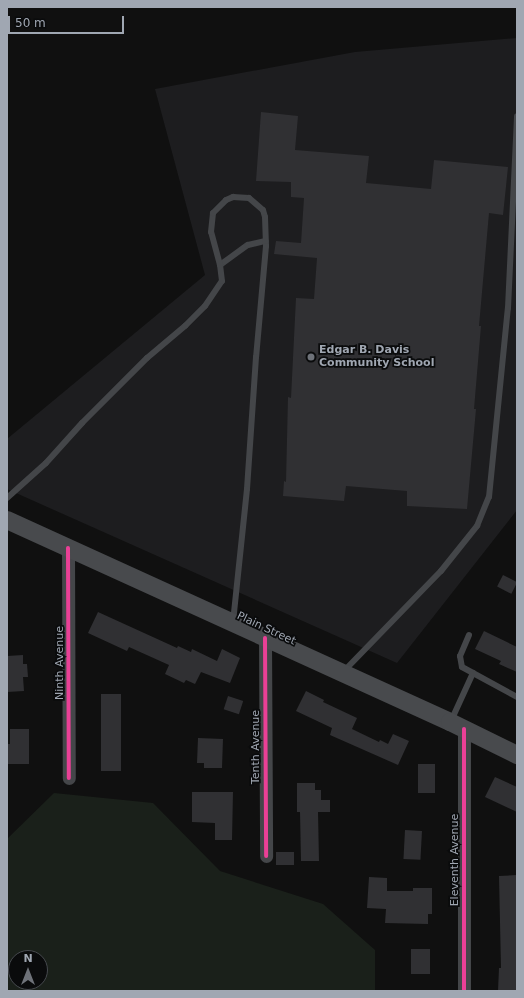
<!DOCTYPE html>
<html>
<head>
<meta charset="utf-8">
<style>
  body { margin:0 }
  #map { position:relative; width:524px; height:998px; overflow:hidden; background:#101010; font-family:"DejaVu Sans",sans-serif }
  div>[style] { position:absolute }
  .built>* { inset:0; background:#1d1d1f }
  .green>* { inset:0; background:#1a201a }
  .building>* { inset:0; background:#303033; transform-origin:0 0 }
  .lane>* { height:6px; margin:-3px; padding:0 3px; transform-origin:3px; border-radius:3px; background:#444649 }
  .street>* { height:13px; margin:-6.5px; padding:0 6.5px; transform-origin:6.5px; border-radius:6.5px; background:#444649 }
  .secondary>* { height:18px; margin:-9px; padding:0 9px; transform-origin:9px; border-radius:9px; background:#484a4d }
  .cycleway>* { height:4px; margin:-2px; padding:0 2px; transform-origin:2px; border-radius:2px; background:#ea4096 }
  .dots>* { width:11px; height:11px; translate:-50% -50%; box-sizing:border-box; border:2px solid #0a0b0c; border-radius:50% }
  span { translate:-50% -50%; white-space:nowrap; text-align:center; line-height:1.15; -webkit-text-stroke:3.5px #0a0b0c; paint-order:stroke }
  .poi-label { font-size:11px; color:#a0a7b2; font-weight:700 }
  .left { translate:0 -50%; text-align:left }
  .street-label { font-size:11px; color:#a0a7b2 }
  .frame { position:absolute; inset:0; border:8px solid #a0a7b2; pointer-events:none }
  .north { position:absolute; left:8px; top:950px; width:40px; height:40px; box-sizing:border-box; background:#0a0b0c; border:1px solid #46494e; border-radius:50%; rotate:0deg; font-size:11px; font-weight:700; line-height:16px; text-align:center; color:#a0a7b2 }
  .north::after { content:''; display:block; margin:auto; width:14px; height:18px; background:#6e7279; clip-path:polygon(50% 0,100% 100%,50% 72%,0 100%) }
  .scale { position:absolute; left:8px; top:16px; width:116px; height:18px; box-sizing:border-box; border:2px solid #a0a7b2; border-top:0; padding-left:5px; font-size:12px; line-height:14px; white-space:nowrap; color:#a0a7b2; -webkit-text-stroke:3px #0a0b0c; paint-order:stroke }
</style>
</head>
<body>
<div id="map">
  <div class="built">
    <div style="clip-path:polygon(517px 38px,517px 510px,397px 663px,7px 489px,7px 439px,205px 275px,155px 89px,355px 52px)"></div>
  </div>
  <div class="green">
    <div style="clip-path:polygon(evenodd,54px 793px,153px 803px,220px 871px,323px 904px,375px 950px,375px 991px,7px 991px,7px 839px,54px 793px,16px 958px,40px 958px,40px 982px,16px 982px,16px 958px)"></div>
  </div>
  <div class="building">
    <div style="clip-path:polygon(261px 112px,298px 116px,295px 150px,369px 156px,366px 183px,431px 189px,434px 160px,508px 167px,503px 215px,489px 213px,479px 326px,481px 326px,474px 409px,476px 409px,467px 509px,407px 506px,407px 491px,346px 486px,344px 501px,283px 496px,284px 481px,286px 482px,288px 397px,291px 398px,296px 298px,314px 299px,317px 258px,274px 254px,276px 241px,301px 243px,304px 198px,291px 197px,291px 182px,256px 181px)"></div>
    <div style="left:503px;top:575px;width:16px;height:13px;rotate:27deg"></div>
    <div style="clip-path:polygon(98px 612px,177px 648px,178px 646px,191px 652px,192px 649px,217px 661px,222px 649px,240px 658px,230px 683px,201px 672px,195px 684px,186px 680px,184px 683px,165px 674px,169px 665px,129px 647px,127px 651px,88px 633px)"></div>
    <div style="clip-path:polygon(484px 631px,517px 647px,517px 672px,499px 664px,501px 661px,475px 649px)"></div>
    <div style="clip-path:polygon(23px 655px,23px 664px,27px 664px,28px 677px,23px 677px,24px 691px,7px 692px,7px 656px)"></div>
    <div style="clip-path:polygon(306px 691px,324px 700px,323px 702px,357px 718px,352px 729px,379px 742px,380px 740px,388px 744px,393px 734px,409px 741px,398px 765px,330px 735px,332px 728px,296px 711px)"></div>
    <div style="left:101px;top:694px;width:20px;height:77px"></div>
    <div style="left:228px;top:696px;width:16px;height:14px;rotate:18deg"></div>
    <div style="clip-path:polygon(10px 729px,29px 729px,29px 764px,7px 764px,7px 744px,10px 744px)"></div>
    <div style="clip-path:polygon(198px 738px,223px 739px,222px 768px,204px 768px,204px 763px,197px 763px)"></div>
    <div style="left:418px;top:764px;width:17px;height:29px"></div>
    <div style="clip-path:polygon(495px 777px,517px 787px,517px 812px,485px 797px)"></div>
    <div style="clip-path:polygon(297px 783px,315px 783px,315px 790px,321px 790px,321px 800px,330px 800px,330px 812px,318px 812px,319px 861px,301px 861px,300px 812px,297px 812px)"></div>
    <div style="clip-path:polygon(192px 792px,233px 792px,232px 840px,215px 840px,215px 823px,192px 822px)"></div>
    <div style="left:405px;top:830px;width:17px;height:29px;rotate:3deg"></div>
    <div style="left:276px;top:852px;width:18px;height:13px"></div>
    <div style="clip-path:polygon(517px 875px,517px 991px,498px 991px,499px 968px,501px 968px,499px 876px)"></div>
    <div style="clip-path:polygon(369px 877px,387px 878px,387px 891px,413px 891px,413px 888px,432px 888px,432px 914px,428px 914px,428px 924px,385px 923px,386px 909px,367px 908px)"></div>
    <div style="left:411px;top:949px;width:19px;height:25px"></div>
  </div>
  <div class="lane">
    <div style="left:220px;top:265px;width:34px;rotate:-36deg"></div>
    <div style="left:248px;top:245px;width:18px;rotate:-13deg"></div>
    <div style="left:7px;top:498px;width:52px;rotate:-41.9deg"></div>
    <div style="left:46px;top:463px;width:54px;rotate:-48deg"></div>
    <div style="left:82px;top:423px;width:92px;rotate:-45deg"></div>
    <div style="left:147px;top:358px;width:50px;rotate:-40.1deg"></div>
    <div style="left:185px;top:326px;width:28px;rotate:-45deg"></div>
    <div style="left:205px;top:306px;width:30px;rotate:-56deg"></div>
    <div style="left:222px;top:281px;width:16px;rotate:-97deg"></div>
    <div style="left:220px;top:265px;width:34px;rotate:-105deg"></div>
    <div style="left:211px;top:232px;width:19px;rotate:-84deg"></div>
    <div style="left:213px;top:213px;width:18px;rotate:-45deg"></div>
    <div style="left:226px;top:200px;width:8px;rotate:-23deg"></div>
    <div style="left:233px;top:197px;width:16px;rotate:4deg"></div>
    <div style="left:249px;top:198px;width:18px;rotate:41deg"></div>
    <div style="left:263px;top:210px;width:7px;rotate:74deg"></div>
    <div style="left:265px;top:217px;width:29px;rotate:88deg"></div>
    <div style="left:266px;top:246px;width:111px;rotate:95.1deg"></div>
    <div style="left:256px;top:357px;width:132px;rotate:93.9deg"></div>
    <div style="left:247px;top:489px;width:134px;rotate:96deg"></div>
    <div style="left:469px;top:635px;width:23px;rotate:113deg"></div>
    <div style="left:460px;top:656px;width:11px;rotate:80deg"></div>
    <div style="left:462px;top:667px;width:63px;rotate:28.6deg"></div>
    <div style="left:343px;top:672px;width:141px;rotate:-45.9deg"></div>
    <div style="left:441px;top:571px;width:58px;rotate:-51.3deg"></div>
    <div style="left:477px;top:526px;width:31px;rotate:-68deg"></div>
    <div style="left:489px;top:497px;width:190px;rotate:-84.3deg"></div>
    <div style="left:508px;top:308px;width:192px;rotate:-87.3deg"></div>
    <div style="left:451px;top:721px;width:53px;rotate:-65.4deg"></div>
  </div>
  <div class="street">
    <div style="left:68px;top:548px;width:230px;rotate:89.8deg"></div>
    <div style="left:265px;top:638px;width:218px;rotate:89.7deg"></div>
    <div style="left:464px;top:991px;width:262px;rotate:-90deg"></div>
  </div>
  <div class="secondary">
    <div style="left:7px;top:520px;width:487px;rotate:24.5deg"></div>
    <div style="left:450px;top:722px;width:75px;rotate:26.2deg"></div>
  </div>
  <div class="cycleway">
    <div style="left:68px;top:548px;width:230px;rotate:89.8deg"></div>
    <div style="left:265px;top:638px;width:218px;rotate:89.7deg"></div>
    <div style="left:464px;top:991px;width:262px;rotate:-90deg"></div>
  </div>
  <div class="dots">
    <div style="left:311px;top:357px;background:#6e7279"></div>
  </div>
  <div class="poi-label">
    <span class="left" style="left:319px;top:357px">Edgar B. Davis<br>Community School</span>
  </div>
  <div class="street-label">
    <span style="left:266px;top:629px;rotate:25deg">Plain Street</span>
    <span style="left:60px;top:663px;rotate:-90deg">Ninth Avenue</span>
    <span style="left:256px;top:747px;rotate:-90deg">Tenth Avenue</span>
    <span style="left:455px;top:860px;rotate:-90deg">Eleventh Avenue</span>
  </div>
  <div class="frame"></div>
  <div class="north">N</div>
  <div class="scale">50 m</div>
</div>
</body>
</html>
